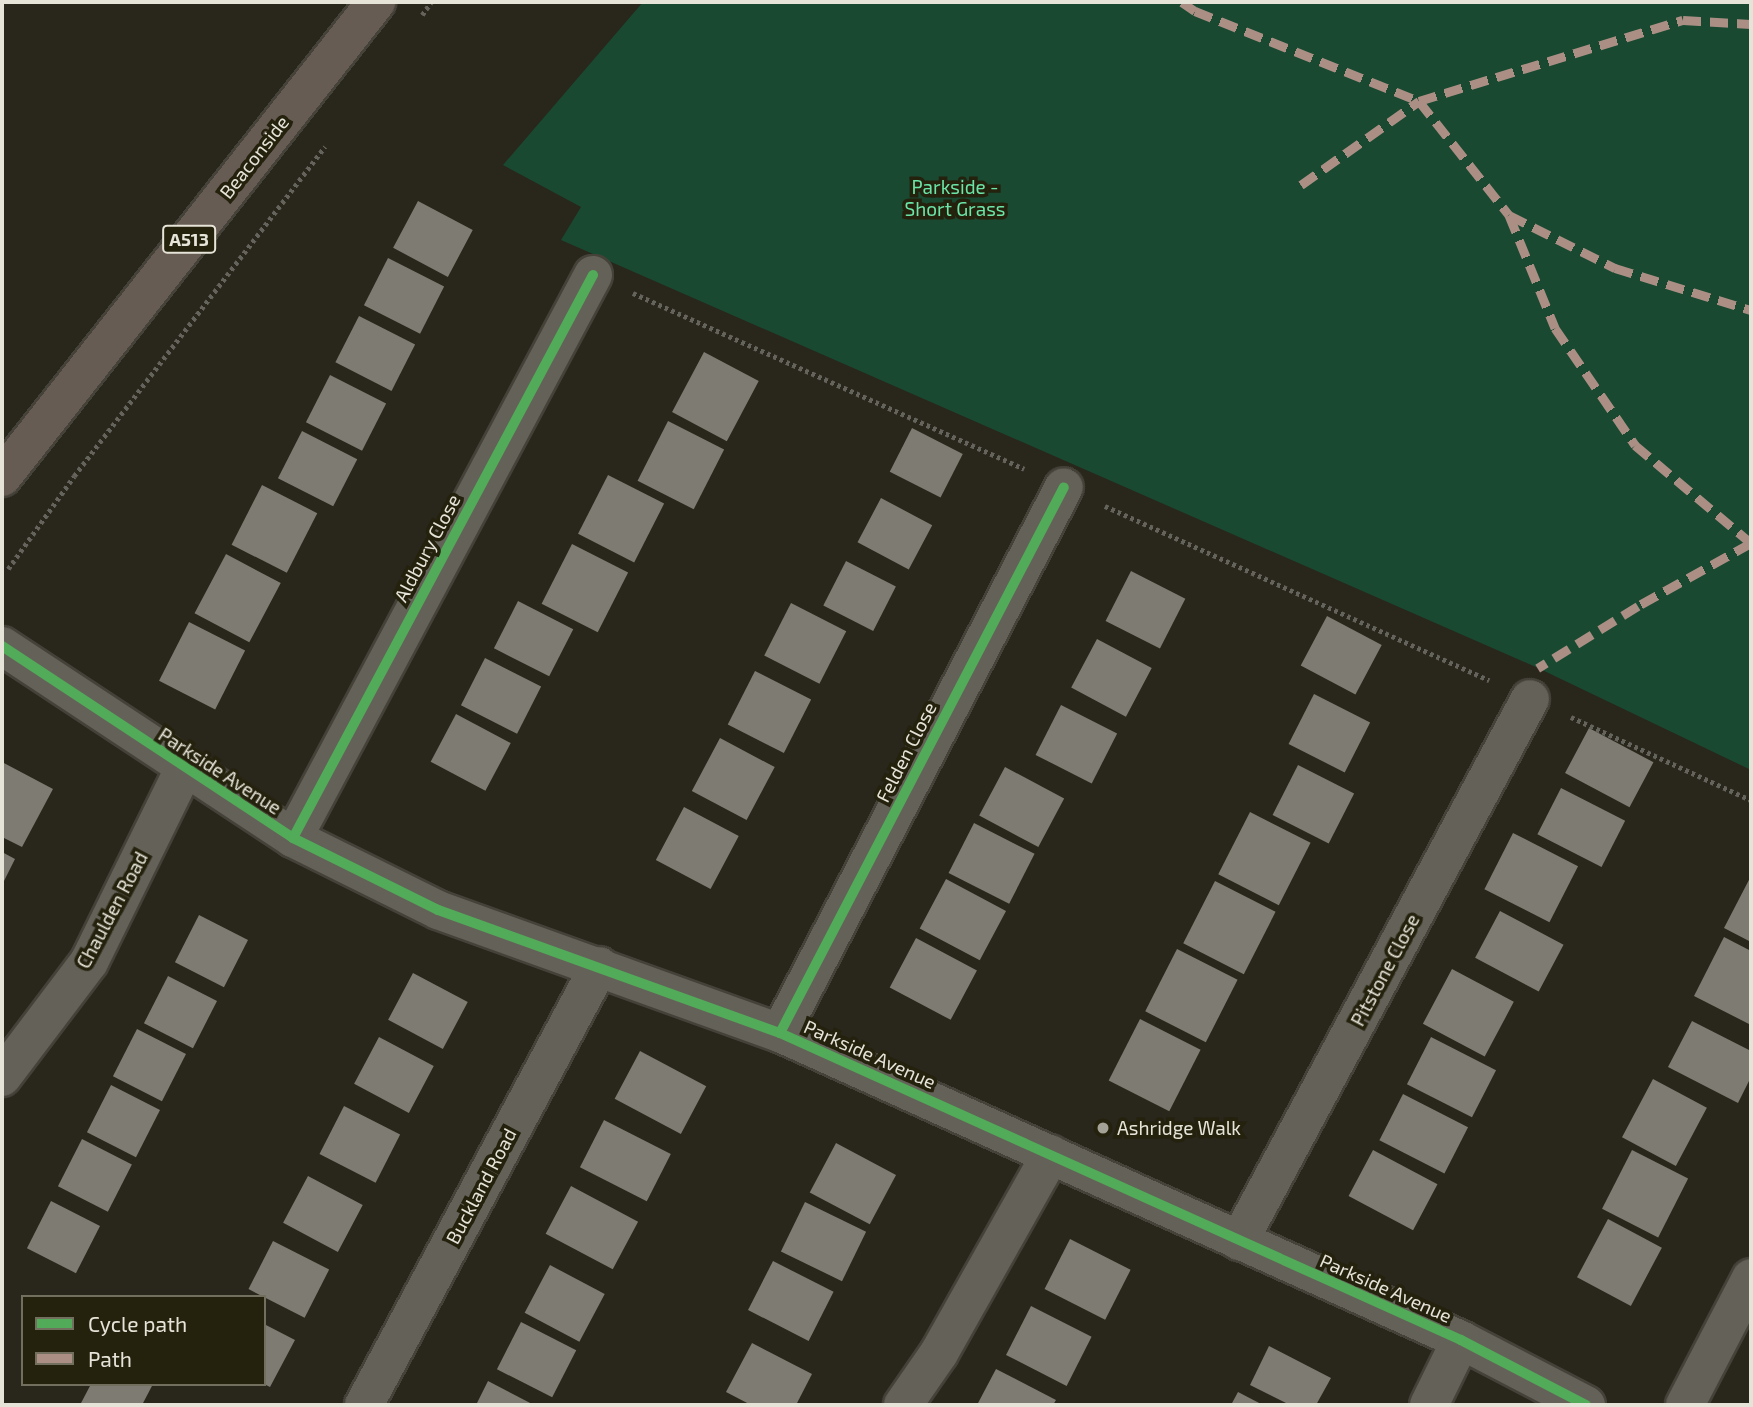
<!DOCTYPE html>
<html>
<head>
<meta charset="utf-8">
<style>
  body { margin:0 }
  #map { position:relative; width:1753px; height:1407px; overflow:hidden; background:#29261c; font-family:"Exo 2",sans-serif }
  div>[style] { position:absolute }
  .green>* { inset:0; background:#194931 }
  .building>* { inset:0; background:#7e7c72; transform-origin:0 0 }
  .path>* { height:4.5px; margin-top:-2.25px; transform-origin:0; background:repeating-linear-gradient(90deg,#64635c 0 3.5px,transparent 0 7px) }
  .roads { filter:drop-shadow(2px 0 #444239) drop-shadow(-2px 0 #444239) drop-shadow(0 2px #444239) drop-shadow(0 -2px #444239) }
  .minor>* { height:38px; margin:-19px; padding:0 19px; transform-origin:19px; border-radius:19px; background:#636158 }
  .highway>* { height:38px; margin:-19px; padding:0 19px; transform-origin:19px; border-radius:19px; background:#675c54 }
  .quiet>* { height:9px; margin-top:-4.5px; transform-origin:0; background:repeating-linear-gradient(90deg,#ac8f84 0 18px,transparent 0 27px) }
  .cycleway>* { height:10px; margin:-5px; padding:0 5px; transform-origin:5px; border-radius:5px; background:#51ab58 }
  .dots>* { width:19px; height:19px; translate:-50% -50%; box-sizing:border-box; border:4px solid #24210d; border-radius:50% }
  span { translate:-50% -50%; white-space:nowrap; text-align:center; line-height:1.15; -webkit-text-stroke:7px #24210d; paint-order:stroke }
  .shield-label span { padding:2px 5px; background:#24210d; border:2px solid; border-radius:5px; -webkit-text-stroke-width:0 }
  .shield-label { font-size:18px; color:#e6e4d8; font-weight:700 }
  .street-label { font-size:19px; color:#e6e4d8 }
  .park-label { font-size:19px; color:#6be5a8 }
  .poi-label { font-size:19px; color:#e6e4d8 }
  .left { translate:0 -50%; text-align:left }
  .frame { position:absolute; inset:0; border:4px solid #e6e4d8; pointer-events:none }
  .legend { position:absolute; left:21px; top:1295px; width:245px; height:91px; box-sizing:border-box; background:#24210d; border:2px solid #726f5e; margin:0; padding:9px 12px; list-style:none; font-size:21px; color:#e6e4d8 }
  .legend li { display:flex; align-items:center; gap:14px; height:35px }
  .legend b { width:35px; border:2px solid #726f5e }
</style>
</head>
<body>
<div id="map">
  <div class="green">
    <div style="clip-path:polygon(643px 2px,1751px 2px,1751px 770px,1538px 668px,561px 240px,581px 207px,503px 165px)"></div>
  </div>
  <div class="building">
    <div style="left:418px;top:201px;width:62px;height:53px;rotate:28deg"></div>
    <div style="left:388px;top:258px;width:63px;height:53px;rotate:27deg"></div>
    <div style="left:359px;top:316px;width:63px;height:52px;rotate:27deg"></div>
    <div style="left:704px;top:352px;width:62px;height:68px;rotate:28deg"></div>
    <div style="left:330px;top:375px;width:63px;height:53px;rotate:27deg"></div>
    <div style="left:668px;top:421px;width:63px;height:67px;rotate:27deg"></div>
    <div style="left:912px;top:428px;width:57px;height:49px;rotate:27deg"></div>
    <div style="left:302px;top:431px;width:62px;height:53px;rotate:27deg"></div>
    <div style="left:608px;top:475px;width:63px;height:66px;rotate:27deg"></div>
    <div style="left:262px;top:485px;width:62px;height:67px;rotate:27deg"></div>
    <div style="left:881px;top:498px;width:58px;height:50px;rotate:28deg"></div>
    <div style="left:572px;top:544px;width:63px;height:67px;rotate:27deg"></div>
    <div style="left:226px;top:554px;width:62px;height:67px;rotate:28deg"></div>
    <div style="left:846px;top:561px;width:56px;height:50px;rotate:27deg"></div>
    <div style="left:1131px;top:571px;width:61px;height:56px;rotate:27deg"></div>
    <div style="left:518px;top:601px;width:62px;height:53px;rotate:27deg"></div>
    <div style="left:791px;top:603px;width:62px;height:59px;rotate:27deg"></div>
    <div style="left:1327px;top:616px;width:62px;height:56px;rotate:28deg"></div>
    <div style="left:189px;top:622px;width:63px;height:66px;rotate:27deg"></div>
    <div style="left:1097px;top:639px;width:62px;height:55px;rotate:28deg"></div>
    <div style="left:485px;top:658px;width:63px;height:53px;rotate:27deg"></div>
    <div style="left:755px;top:671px;width:63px;height:60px;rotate:27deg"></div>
    <div style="left:1314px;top:694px;width:63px;height:56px;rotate:27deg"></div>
    <div style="left:1061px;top:705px;width:63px;height:56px;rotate:27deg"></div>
    <div style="left:456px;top:714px;width:62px;height:54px;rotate:28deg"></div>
    <div style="left:1589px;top:728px;width:73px;height:51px;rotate:28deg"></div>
    <div style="left:720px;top:738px;width:62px;height:60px;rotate:28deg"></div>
    <div style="clip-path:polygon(2px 762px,53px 789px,22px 847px,2px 837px)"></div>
    <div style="left:1298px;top:765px;width:63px;height:56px;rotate:27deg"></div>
    <div style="left:1005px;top:767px;width:67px;height:55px;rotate:28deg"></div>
    <div style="left:1561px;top:788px;width:72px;height:52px;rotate:27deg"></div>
    <div style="left:684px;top:807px;width:62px;height:60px;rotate:28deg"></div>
    <div style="left:1250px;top:812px;width:68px;height:70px;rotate:27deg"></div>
    <div style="left:974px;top:823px;width:68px;height:56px;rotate:27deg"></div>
    <div style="left:1513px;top:833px;width:73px;height:63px;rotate:27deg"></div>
    <div style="clip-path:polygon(2px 852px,15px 859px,2px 885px)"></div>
    <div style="clip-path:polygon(1751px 876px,1751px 942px,1724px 928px)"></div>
    <div style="left:946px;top:879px;width:68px;height:56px;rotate:28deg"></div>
    <div style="left:1215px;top:881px;width:68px;height:70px;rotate:27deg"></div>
    <div style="left:1500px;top:911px;width:72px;height:53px;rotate:28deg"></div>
    <div style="left:199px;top:915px;width:55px;height:53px;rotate:27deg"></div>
    <div style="clip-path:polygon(1724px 937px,1751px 951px,1749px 1024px,1694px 996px)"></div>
    <div style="left:916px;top:938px;width:69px;height:56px;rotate:28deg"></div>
    <div style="left:1177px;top:949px;width:68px;height:70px;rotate:27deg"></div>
    <div style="left:1452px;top:969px;width:70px;height:62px;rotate:28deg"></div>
    <div style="left:413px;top:973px;width:62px;height:53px;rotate:28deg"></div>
    <div style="left:168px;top:976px;width:55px;height:53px;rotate:27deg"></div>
    <div style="left:1140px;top:1019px;width:68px;height:69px;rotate:27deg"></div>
    <div style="clip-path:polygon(1692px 1021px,1751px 1051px,1751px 1077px,1738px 1103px,1668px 1067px)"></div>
    <div style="left:137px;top:1029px;width:55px;height:53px;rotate:27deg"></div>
    <div style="left:379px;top:1037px;width:62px;height:53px;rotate:28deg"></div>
    <div style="left:1431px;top:1037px;width:73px;height:53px;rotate:27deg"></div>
    <div style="left:640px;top:1051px;width:75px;height:54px;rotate:28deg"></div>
    <div style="left:1653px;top:1079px;width:61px;height:66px;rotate:28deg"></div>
    <div style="left:111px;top:1085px;width:55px;height:53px;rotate:27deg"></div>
    <div style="left:1403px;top:1094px;width:73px;height:52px;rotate:27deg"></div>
    <div style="left:344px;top:1106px;width:63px;height:54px;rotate:27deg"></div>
    <div style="left:604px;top:1120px;width:75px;height:53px;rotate:27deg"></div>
    <div style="left:82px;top:1139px;width:56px;height:53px;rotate:27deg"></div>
    <div style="left:836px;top:1143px;width:68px;height:56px;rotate:28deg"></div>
    <div style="left:1373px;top:1150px;width:73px;height:52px;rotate:28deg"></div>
    <div style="left:1632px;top:1150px;width:63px;height:66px;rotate:27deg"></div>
    <div style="left:308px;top:1176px;width:62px;height:53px;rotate:28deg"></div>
    <div style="left:571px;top:1186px;width:76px;height:54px;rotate:28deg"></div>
    <div style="left:51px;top:1201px;width:55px;height:53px;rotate:27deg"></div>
    <div style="left:805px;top:1202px;width:68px;height:55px;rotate:26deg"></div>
    <div style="left:1608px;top:1219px;width:61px;height:66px;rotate:28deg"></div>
    <div style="left:1070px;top:1239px;width:68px;height:56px;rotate:27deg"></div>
    <div style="left:273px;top:1241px;width:63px;height:54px;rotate:27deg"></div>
    <div style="left:773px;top:1261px;width:68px;height:55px;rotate:27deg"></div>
    <div style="left:550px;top:1265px;width:62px;height:54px;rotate:28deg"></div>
    <div style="left:1031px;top:1306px;width:68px;height:55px;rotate:27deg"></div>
    <div style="left:521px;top:1322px;width:62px;height:53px;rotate:27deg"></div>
    <div style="clip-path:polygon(264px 1324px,295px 1340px,270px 1387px,264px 1384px)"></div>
    <div style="clip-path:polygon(752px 1343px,812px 1374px,796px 1405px,751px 1405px,726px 1392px)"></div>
    <div style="clip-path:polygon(1269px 1346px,1331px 1378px,1316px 1405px,1290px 1405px,1250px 1385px)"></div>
    <div style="clip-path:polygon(996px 1369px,1056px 1400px,1053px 1405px,977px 1405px)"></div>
    <div style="clip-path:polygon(488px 1381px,534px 1405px,476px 1405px)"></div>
    <div style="clip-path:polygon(91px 1384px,153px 1384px,142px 1405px,80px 1405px)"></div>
    <div style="clip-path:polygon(1238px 1392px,1263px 1405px,1231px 1405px)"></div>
  </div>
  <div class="path">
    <div style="left:422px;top:15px;width:16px;rotate:-55deg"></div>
    <div style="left:633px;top:293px;width:429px;rotate:24.2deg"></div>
    <div style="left:1105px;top:506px;width:422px;rotate:24.4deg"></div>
    <div style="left:8px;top:569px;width:114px;rotate:-54.6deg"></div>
    <div style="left:74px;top:476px;width:414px;rotate:-52.7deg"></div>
    <div style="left:1571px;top:717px;width:198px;rotate:24.8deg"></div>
  </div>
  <div class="roads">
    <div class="minor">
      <div style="left:2px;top:646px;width:349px;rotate:33.4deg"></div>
      <div style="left:293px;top:838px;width:162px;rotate:26.4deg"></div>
      <div style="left:438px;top:910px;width:363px;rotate:19.8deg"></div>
      <div style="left:780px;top:1033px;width:747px;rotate:24.27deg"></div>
      <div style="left:1461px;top:1340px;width:141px;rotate:27.5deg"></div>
      <div style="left:293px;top:838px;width:638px;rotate:-61.95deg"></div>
      <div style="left:780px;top:1033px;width:615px;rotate:-62.52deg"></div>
      <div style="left:2px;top:1077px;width:144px;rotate:-52.9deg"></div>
      <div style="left:89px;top:962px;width:215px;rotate:-63.8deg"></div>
      <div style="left:1239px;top:1241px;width:615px;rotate:-61.77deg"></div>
      <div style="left:364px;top:1405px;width:498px;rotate:-61.8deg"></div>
      <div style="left:903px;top:1405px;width:63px;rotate:-55.3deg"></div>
      <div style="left:939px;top:1353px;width:228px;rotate:-60.6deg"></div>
      <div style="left:1429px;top:1405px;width:72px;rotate:-63.8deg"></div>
      <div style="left:1685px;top:1405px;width:143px;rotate:-62.5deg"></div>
    </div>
    <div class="highway">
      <div style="left:2px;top:477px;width:605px;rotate:-51.78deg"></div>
    </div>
  </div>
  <div class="quiet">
    <div style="left:1182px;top:2px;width:16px;rotate:35deg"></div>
    <div style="left:1195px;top:11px;width:241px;rotate:21.9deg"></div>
    <div style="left:1419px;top:101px;width:145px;rotate:51.7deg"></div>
    <div style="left:1509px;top:215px;width:119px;rotate:26.6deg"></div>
    <div style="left:1615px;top:268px;width:142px;rotate:17.2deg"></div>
    <div style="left:1301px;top:185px;width:145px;rotate:-35.4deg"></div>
    <div style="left:1419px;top:101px;width:276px;rotate:-17.1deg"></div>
    <div style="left:1683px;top:20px;width:68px;rotate:3.4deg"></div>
    <div style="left:1509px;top:215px;width:122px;rotate:67.8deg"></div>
    <div style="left:1555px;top:328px;width:142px;rotate:55.6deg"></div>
    <div style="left:1635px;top:445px;width:152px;rotate:40.2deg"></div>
    <div style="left:1751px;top:543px;width:129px;rotate:150.9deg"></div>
    <div style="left:1638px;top:606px;width:118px;rotate:148.2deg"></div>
  </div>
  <div class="cycleway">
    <div style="left:2px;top:646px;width:349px;rotate:33.4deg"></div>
    <div style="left:293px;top:838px;width:162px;rotate:26.4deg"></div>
    <div style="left:438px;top:910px;width:363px;rotate:19.8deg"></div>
    <div style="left:780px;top:1033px;width:747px;rotate:24.27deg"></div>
    <div style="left:1461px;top:1340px;width:141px;rotate:27.5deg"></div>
    <div style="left:293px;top:838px;width:638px;rotate:-61.95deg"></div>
    <div style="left:780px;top:1033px;width:615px;rotate:-62.52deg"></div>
  </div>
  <div class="dots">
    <div style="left:1103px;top:1128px;background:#a4a296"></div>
  </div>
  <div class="shield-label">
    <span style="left:189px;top:239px">A513</span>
  </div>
  <div class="street-label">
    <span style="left:254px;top:157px;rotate:-52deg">Beaconside</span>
    <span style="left:427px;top:548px;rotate:-62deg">Aldbury Close</span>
    <span style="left:906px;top:752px;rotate:-63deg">Felden Close</span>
    <span style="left:220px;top:771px;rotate:33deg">Parkside Avenue</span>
    <span style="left:112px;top:910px;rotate:-62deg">Chaulden Road</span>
    <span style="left:1385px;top:970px;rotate:-62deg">Pitstone Close</span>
    <span style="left:870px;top:1054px;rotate:24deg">Parkside Avenue</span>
    <span style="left:481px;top:1186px;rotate:-62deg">Buckland Road</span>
    <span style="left:1386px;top:1288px;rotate:24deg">Parkside Avenue</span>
  </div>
  <div class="park-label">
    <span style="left:955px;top:198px">Parkside -<br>Short Grass</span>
  </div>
  <div class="poi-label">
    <span class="left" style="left:1117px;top:1128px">Ashridge Walk</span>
  </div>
  <div class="frame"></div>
  <ul class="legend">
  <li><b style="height:9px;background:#51ab58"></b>Cycle path</li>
  <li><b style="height:9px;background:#ac8f84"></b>Path</li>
  </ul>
</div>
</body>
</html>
